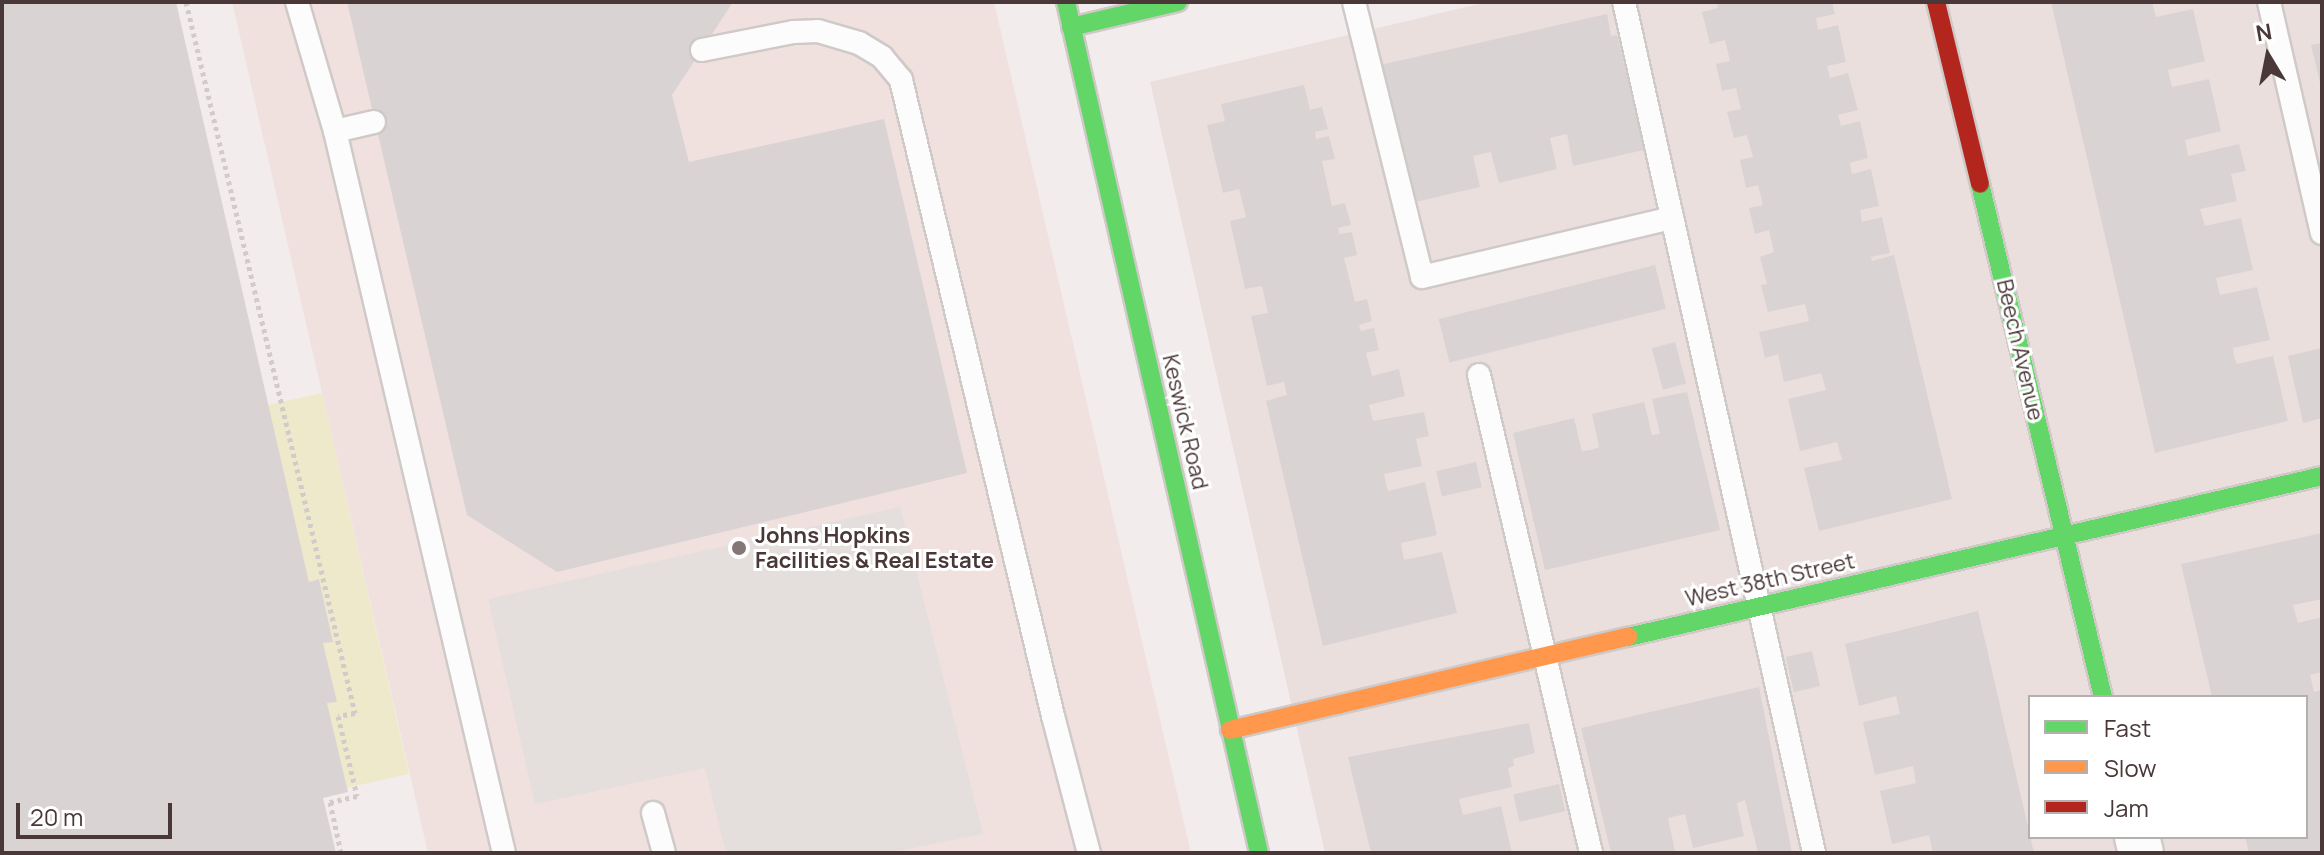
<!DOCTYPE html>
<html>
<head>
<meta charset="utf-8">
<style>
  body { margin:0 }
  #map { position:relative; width:2324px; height:855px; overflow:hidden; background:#f2edec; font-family:Manrope,sans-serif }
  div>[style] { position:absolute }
  .residential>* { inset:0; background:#eadfdd }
  .education>* { inset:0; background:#f0e1de }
  .green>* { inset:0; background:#eee9cb }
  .parking>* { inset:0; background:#e4dedd }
  .building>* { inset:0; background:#dad3d3; transform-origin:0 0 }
  .path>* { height:5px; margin-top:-2.5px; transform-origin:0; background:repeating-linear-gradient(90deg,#d2cbca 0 4px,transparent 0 8px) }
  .roads { filter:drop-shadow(2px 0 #cfc9c8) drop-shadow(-2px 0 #cfc9c8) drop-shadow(0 2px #cfc9c8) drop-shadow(0 -2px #cfc9c8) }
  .lane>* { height:22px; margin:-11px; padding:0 11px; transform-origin:11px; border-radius:11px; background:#fdfcfc }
  .street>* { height:44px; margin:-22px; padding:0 22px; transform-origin:22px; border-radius:22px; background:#fdfcfc }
  .fast>* { height:18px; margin:-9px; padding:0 9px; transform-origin:9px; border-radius:9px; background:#63d668 }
  .slow>* { height:18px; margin:-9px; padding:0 9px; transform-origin:9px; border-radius:9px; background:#ff974d }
  .jam>* { height:18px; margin:-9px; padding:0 9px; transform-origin:9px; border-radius:9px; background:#b3261e }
  .dots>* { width:22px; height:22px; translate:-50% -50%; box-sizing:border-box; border:4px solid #fff; border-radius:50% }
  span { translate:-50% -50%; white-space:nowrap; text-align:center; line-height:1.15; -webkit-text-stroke:6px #fff; paint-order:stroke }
  .street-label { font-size:22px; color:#493837 }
  .poi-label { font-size:22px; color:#493837; font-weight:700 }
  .left { translate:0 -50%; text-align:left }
  .frame { position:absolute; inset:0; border:4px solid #493837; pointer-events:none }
  .legend { position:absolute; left:2028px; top:695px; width:280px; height:144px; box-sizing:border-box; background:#fff; border:2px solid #b6afaf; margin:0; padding:10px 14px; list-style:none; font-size:24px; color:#493837 }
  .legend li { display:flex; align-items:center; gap:16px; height:40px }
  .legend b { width:40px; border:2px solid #b6afaf }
  .north { position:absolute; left:2228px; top:16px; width:80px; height:80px; -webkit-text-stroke:6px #fff; paint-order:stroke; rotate:350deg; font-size:22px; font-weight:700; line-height:32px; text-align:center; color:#493837 }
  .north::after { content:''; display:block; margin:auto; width:28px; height:36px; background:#493837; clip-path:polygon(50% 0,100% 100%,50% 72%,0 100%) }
  .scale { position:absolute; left:16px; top:803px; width:156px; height:36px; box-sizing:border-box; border:4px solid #493837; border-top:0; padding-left:10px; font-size:24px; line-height:28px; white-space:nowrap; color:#493837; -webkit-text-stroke:6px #fff; paint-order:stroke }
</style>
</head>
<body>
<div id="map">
  <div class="residential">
    <div style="clip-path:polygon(evenodd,1487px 2px,2322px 2px,2322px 853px,1325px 853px,1150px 82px,1487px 2px,2030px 697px,2306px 697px,2306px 837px,2030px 837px,2030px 697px)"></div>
  </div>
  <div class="education">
    <div style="clip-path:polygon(232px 2px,994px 2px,1191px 853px,428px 853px)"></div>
  </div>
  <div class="green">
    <div style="clip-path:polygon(322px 393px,409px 774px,346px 788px,327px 703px,336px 702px,323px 643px,333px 641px,319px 580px,309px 582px,268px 405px)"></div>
  </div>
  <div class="parking">
    <div style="clip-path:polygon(900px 507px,983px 834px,889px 853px,726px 853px,705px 768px,535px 804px,488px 599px)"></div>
  </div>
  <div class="building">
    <div style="clip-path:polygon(2px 2px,176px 2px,309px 582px,319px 579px,333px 642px,323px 643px,337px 702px,327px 703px,348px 792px,323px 798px,336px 853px,2px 853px)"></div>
    <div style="clip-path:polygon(347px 2px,733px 2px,672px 95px,689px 162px,884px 119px,967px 473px,557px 572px,467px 515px)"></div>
    <div style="clip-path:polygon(1716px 2px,1832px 2px,1835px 14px,1816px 18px,1818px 30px,1838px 25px,1846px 62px,1827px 66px,1830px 78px,1848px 73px,1858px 110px,1838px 115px,1841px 126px,1860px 121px,1868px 158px,1850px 163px,1852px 174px,1871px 169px,1879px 206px,1860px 210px,1862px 222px,1882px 217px,1890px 253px,1871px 257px,1872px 261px,1894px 255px,1952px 499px,1819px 531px,1804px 468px,1842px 460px,1837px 442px,1800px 451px,1788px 399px,1826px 390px,1821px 373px,1784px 382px,1778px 354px,1765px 358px,1759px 332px,1809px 321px,1805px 304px,1768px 312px,1761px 285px,1767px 284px,1760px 257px,1774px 252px,1769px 230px,1755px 234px,1749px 208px,1763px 205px,1758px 185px,1746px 188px,1740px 160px,1753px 157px,1747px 135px,1734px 138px,1727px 112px,1741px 109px,1736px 88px,1722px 91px,1716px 64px,1730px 61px,1725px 40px,1710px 44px,1702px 12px,1718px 8px)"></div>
    <div style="clip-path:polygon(2051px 2px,2152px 2px,2156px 17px,2193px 9px,2205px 61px,2168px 70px,2170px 79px,2172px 87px,2209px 79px,2221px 131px,2185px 140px,2188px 156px,2239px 144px,2246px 171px,2231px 174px,2237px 201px,2200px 209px,2205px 226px,2241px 218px,2253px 270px,2216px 278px,2220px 295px,2257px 287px,2270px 340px,2233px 348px,2234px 356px,2237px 364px,2273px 356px,2288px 421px,2155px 453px)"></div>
    <div style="clip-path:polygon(1607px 14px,1611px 36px,1617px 35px,1644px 150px,1573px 166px,1567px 134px,1558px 136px,1550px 138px,1557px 169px,1499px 183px,1491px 152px,1473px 156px,1480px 187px,1411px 203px,1380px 65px)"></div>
    <div style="clip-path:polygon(2322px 43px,2322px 87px,2321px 87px,2311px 45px)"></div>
    <div style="clip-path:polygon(1304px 85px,1310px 110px,1322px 107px,1328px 129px,1315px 132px,1316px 139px,1329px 136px,1335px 159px,1322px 161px,1332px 206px,1345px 203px,1351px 225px,1338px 228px,1339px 234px,1352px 232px,1357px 255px,1344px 258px,1355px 302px,1367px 299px,1372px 321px,1359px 325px,1361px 331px,1374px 328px,1379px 350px,1366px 353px,1372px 376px,1399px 369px,1405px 396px,1369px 405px,1373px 421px,1424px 412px,1429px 436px,1416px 439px,1422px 466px,1384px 474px,1388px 491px,1425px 482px,1437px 535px,1401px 543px,1404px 560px,1442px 552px,1457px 613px,1323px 646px,1266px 401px,1287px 395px,1284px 382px,1267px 386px,1251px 316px,1268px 313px,1262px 286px,1245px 289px,1230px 221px,1246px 217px,1239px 189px,1223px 193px,1207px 125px,1225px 121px,1221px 104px)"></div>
    <div style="left:1655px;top:265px;width:45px;height:223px;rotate:76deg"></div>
    <div style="left:1675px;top:342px;width:43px;height:24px;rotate:75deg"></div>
    <div style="clip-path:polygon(2322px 348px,2322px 418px,2303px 423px,2288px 356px)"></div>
    <div style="clip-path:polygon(1687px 392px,1720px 530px,1545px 570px,1513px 433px,1574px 418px,1582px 451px,1591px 450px,1599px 447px,1592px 414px,1644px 402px,1652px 435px,1660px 434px,1652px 399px)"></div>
    <div style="left:1476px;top:462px;width:26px;height:41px;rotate:77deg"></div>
    <div style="clip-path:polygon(2322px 533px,2322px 599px,2293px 605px,2298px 623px,2322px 617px,2322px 672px,2310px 675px,2314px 692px,2322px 690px,2322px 853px,2249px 853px,2245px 837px,2306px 837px,2306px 697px,2212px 697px,2181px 564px)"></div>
    <div style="clip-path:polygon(1978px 611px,1987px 649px,2034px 853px,1933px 853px,1929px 835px,1892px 844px,1880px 791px,1916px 783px,1913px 766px,1875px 775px,1863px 722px,1900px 714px,1896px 696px,1859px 706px,1845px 644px)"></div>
    <div style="left:1812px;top:651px;width:36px;height:27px;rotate:77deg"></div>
    <div style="clip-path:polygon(1759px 687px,1792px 853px,1758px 853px,1745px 800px,1737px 803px,1744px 836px,1693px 848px,1685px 814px,1668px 818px,1675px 851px,1611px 853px,1581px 728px)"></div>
    <div style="clip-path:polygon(1529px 723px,1535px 753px,1513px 759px,1514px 766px,1508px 768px,1512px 787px,1459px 799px,1463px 815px,1501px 806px,1512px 853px,1371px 853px,1348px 757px)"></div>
    <div style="left:1559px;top:784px;width:28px;height:47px;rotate:77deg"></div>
  </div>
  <div class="path">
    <div style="left:186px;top:2px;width:731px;rotate:76.63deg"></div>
    <div style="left:355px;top:713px;width:17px;rotate:170deg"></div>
    <div style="left:338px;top:716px;width:82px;rotate:76.6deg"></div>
    <div style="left:357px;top:796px;width:28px;rotate:167deg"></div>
    <div style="left:330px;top:802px;width:52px;rotate:77.8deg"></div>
    <div style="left:708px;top:851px;width:2px;rotate:90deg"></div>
  </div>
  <div class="roads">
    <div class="lane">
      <div style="left:297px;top:2px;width:134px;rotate:73.6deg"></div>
      <div style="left:335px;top:131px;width:742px;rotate:76.83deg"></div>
      <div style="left:1354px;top:2px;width:283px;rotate:76.1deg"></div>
      <div style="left:1422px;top:277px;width:257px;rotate:-13.3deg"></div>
      <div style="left:1624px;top:2px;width:872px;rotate:77.41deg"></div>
      <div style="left:2269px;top:2px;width:237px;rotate:77.1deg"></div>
      <div style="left:702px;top:50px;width:93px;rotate:-11.2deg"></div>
      <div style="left:793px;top:32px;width:25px;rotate:-2deg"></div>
      <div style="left:818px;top:31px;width:43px;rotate:16.3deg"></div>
      <div style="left:859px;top:43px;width:27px;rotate:31deg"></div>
      <div style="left:882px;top:57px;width:30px;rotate:50deg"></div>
      <div style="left:901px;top:80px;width:654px;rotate:76.56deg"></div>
      <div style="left:1053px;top:716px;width:142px;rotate:75.3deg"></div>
      <div style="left:335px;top:131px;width:40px;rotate:-13deg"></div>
      <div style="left:1479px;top:375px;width:491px;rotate:76.8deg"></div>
      <div style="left:653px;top:813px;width:41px;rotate:74.6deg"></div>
    </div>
    <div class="street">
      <div style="left:2137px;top:837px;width:16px;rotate:76deg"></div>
    </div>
    <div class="fast">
      <div style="left:1066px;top:2px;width:873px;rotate:77.22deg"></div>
      <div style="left:1071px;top:27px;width:110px;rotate:-13.2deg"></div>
      <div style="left:1980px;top:184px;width:528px;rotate:76.52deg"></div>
      <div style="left:1628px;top:637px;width:712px;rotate:-13.06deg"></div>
    </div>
    <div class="slow">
      <div style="left:1230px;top:730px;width:409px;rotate:-13.2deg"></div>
    </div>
    <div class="jam">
      <div style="left:1936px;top:2px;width:187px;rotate:76.4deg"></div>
    </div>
  </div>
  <div class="dots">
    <div style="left:739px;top:548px;background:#847776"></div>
  </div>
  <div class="street-label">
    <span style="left:2020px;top:350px;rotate:77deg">Beech Avenue</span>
    <span style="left:1185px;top:422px;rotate:77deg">Keswick Road</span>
    <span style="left:1770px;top:580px;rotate:-13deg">West 38th Street</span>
  </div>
  <div class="poi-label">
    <span class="left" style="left:755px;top:548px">Johns Hopkins<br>Facilities &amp; Real Estate</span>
  </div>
  <div class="frame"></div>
  <ul class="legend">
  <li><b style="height:10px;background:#63d668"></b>Fast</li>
  <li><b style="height:10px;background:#ff974d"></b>Slow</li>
  <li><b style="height:10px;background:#b3261e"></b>Jam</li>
  </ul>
  <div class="north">N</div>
  <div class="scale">20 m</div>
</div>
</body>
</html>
